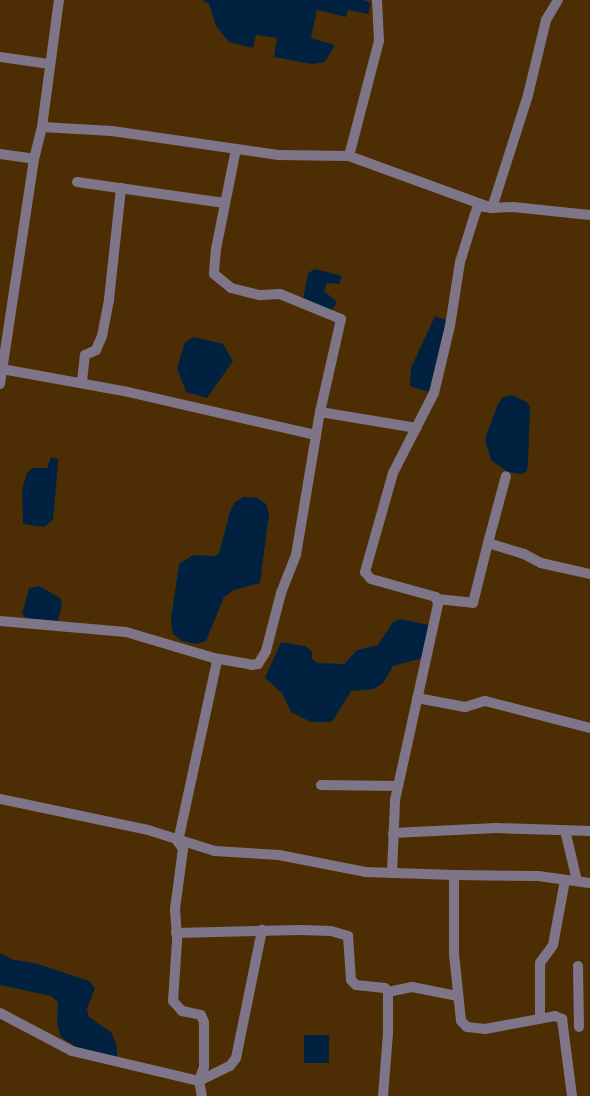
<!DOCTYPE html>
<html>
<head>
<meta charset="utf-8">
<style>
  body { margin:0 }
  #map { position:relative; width:590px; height:1096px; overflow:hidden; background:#4d2e04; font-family:Poppins,sans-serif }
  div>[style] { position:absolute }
  .water>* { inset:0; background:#002240; transform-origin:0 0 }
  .minor>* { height:10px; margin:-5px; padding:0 5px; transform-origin:5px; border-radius:5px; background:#7f7588 }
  span { translate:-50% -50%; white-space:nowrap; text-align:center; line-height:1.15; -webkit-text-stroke:4.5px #4d2e04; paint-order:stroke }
</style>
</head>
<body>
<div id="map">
  <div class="water">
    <div style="clip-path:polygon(202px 0,363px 0,371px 3px,368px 14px,348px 10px,346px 17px,317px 10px,311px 38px,335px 45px,325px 62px,312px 64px,274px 57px,277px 38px,256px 35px,253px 48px,229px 42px,216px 26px,209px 4px)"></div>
    <div style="clip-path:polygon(315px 269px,342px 276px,339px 284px,327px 283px,324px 291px,337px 302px,332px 311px,303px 299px,308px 273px)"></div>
    <div style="clip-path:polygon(435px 316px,447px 320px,430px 391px,425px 391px,410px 386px,411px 368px)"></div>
    <div style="clip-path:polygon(194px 337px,223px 344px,233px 361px,207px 398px,186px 392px,177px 368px,185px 342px)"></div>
    <div style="clip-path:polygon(512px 395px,527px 402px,530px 407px,528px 463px,527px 471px,521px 474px,508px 472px,491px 460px,485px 439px,498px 404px,503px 397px)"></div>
    <div style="clip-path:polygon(51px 457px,58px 459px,58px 465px,53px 520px,44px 527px,23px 524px,22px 489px,27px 473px,33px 468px,47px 468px)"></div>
    <div style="clip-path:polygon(243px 497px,258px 498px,266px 504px,269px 514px,260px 583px,234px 590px,224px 597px,206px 641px,197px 644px,182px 641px,173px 634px,171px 619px,179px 564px,193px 555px,215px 556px,219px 553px,230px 512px,234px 503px)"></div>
    <div style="clip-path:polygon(39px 586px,60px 598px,62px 605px,58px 621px,26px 618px,22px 614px,29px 588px)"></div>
    <div style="clip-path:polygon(400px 619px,429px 625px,423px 658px,393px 666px,384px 682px,374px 689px,351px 691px,332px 722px,311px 722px,291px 712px,282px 693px,265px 678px,281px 642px,305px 646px,312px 651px,312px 659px,317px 663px,344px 664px,357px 650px,378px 645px,393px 622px)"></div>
    <div style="clip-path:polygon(0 953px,14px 960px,35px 963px,89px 981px,95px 988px,87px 1009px,89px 1017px,111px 1032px,117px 1047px,117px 1058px,76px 1047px,61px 1037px,57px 1023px,58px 1002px,51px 996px,0 985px)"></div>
    <div style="left:304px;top:1035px;width:25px;height:28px"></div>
  </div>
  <div class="minor">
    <div style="left:0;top:57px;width:49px;rotate:8.1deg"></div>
    <div style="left:42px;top:127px;width:128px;rotate:-82.4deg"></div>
    <div style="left:236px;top:149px;width:102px;rotate:101.3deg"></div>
    <div style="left:216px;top:249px;width:25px;rotate:95deg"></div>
    <div style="left:214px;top:274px;width:22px;rotate:39deg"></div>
    <div style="left:231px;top:288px;width:30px;rotate:14deg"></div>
    <div style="left:260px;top:295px;width:20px;rotate:-3deg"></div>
    <div style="left:280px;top:294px;width:66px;rotate:22.3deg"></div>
    <div style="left:341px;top:319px;width:95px;rotate:102.7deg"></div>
    <div style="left:0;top:154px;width:34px;rotate:8deg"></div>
    <div style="left:34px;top:159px;width:33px;rotate:-76deg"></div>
    <div style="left:42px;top:127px;width:70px;rotate:3.3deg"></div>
    <div style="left:112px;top:131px;width:168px;rotate:8.2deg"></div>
    <div style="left:278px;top:155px;width:71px;rotate:0.8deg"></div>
    <div style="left:349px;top:156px;width:152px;rotate:20deg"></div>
    <div style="left:492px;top:208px;width:21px;rotate:-3deg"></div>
    <div style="left:513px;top:207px;width:77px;rotate:5.9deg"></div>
    <div style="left:349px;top:156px;width:119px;rotate:-75.4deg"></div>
    <div style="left:379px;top:41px;width:41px;rotate:-92.8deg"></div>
    <div style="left:77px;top:182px;width:149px;rotate:8.1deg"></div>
    <div style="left:2px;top:369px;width:128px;rotate:10.3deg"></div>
    <div style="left:128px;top:392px;width:193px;rotate:12.9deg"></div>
    <div style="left:82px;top:382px;width:27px;rotate:-84deg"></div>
    <div style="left:85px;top:355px;width:12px;rotate:-24deg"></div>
    <div style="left:96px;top:350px;width:15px;rotate:-67deg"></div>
    <div style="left:102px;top:336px;width:38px;rotate:-79deg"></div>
    <div style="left:109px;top:299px;width:112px;rotate:-83.8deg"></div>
    <div style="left:0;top:384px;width:228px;rotate:-81.4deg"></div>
    <div style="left:488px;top:543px;width:69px;rotate:-75deg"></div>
    <div style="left:437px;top:599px;width:36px;rotate:6deg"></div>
    <div style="left:473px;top:603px;width:62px;rotate:-76deg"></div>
    <div style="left:488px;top:543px;width:38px;rotate:17deg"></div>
    <div style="left:524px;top:554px;width:19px;rotate:28deg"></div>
    <div style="left:541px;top:563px;width:50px;rotate:12.7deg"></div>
    <div style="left:0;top:621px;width:126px;rotate:5deg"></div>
    <div style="left:126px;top:632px;width:92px;rotate:16.5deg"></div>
    <div style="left:214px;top:658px;width:4px;rotate:45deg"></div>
    <div style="left:217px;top:661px;width:185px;rotate:102.2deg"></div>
    <div style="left:178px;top:842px;width:9px;rotate:54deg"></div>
    <div style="left:183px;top:849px;width:61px;rotate:97.6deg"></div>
    <div style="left:175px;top:909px;width:32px;rotate:86deg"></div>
    <div style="left:177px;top:941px;width:60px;rotate:93.8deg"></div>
    <div style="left:173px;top:1001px;width:13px;rotate:48deg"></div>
    <div style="left:182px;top:1011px;width:19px;rotate:12deg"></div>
    <div style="left:201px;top:1015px;width:8px;rotate:67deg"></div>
    <div style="left:204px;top:1022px;width:45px;rotate:90deg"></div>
    <div style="left:204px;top:1067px;width:15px;rotate:110deg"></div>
    <div style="left:214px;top:658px;width:39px;rotate:10deg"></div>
    <div style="left:252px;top:665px;width:6px;rotate:-9deg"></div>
    <div style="left:258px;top:664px;width:15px;rotate:-58deg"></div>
    <div style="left:266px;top:651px;width:60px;rotate:-75.5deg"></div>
    <div style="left:281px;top:593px;width:41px;rotate:-68.5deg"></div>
    <div style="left:296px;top:555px;width:145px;rotate:-80.5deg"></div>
    <div style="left:320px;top:412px;width:98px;rotate:9.4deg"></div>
    <div style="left:417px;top:698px;width:49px;rotate:10.6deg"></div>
    <div style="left:465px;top:707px;width:21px;rotate:-17deg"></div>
    <div style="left:485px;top:701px;width:108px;rotate:14.4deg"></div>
    <div style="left:321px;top:785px;width:77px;rotate:0.7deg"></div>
    <div style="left:0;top:799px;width:151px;rotate:11.8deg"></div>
    <div style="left:148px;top:830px;width:70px;rotate:17.4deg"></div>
    <div style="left:215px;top:851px;width:64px;rotate:3.6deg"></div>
    <div style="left:279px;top:855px;width:89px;rotate:11.1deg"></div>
    <div style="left:366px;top:872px;width:88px;rotate:2deg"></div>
    <div style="left:454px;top:875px;width:79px;rotate:90deg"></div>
    <div style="left:454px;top:954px;width:67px;rotate:84deg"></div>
    <div style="left:461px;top:1021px;width:8px;rotate:45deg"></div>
    <div style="left:467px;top:1027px;width:18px;rotate:6deg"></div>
    <div style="left:485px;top:1029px;width:71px;rotate:-10.5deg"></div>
    <div style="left:555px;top:1016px;width:8px;rotate:23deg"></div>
    <div style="left:562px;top:1019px;width:78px;rotate:82.6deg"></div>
    <div style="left:565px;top:830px;width:52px;rotate:76.8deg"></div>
    <div style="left:393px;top:833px;width:103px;rotate:-2.8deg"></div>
    <div style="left:496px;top:828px;width:94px;rotate:1.8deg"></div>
    <div style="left:392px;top:873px;width:73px;rotate:-87.6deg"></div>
    <div style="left:395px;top:800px;width:201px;rotate:-77.6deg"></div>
    <div style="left:438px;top:604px;width:7px;rotate:-106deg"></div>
    <div style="left:436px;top:597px;width:67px;rotate:-164.5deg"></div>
    <div style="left:371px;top:579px;width:9px;rotate:-131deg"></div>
    <div style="left:365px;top:572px;width:103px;rotate:-74.2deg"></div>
    <div style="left:393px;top:473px;width:90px;rotate:-62.9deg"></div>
    <div style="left:434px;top:393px;width:69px;rotate:-76.6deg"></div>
    <div style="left:450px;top:326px;width:65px;rotate:-81.1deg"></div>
    <div style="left:460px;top:262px;width:47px;rotate:-72.7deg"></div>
    <div style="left:474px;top:217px;width:12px;rotate:-70deg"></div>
    <div style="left:478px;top:206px;width:14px;rotate:8deg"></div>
    <div style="left:492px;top:208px;width:119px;rotate:-72.3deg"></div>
    <div style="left:528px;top:95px;width:77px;rotate:-76.5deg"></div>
    <div style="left:546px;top:20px;width:23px;rotate:-59deg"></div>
    <div style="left:454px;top:875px;width:84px;rotate:0.7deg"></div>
    <div style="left:538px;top:876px;width:52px;rotate:7.7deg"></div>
    <div style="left:176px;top:933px;width:125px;rotate:-1.4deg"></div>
    <div style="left:301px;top:930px;width:30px;rotate:2deg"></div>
    <div style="left:331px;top:931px;width:18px;rotate:16deg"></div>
    <div style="left:348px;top:936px;width:44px;rotate:86.1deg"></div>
    <div style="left:351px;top:980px;width:7px;rotate:45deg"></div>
    <div style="left:356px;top:985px;width:29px;rotate:6deg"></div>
    <div style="left:385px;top:988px;width:5px;rotate:53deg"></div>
    <div style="left:388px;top:992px;width:41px;rotate:90deg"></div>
    <div style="left:388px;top:1033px;width:63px;rotate:94.5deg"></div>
    <div style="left:578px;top:966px;width:61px;rotate:89.1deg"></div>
    <div style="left:388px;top:992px;width:25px;rotate:-12deg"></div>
    <div style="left:412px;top:987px;width:47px;rotate:11.1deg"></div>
    <div style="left:0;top:1013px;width:81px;rotate:27.8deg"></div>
    <div style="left:72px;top:1051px;width:130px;rotate:13.3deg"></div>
    <div style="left:199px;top:1081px;width:15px;rotate:79deg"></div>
    <div style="left:540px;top:1018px;width:55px;rotate:-90deg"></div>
    <div style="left:540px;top:963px;width:22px;rotate:-54deg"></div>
    <div style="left:553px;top:945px;width:66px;rotate:-79.5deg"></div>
    <div style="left:199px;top:1081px;width:34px;rotate:-26deg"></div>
    <div style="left:230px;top:1066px;width:10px;rotate:-53deg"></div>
    <div style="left:236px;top:1058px;width:131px;rotate:-78.5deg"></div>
  </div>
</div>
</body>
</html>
